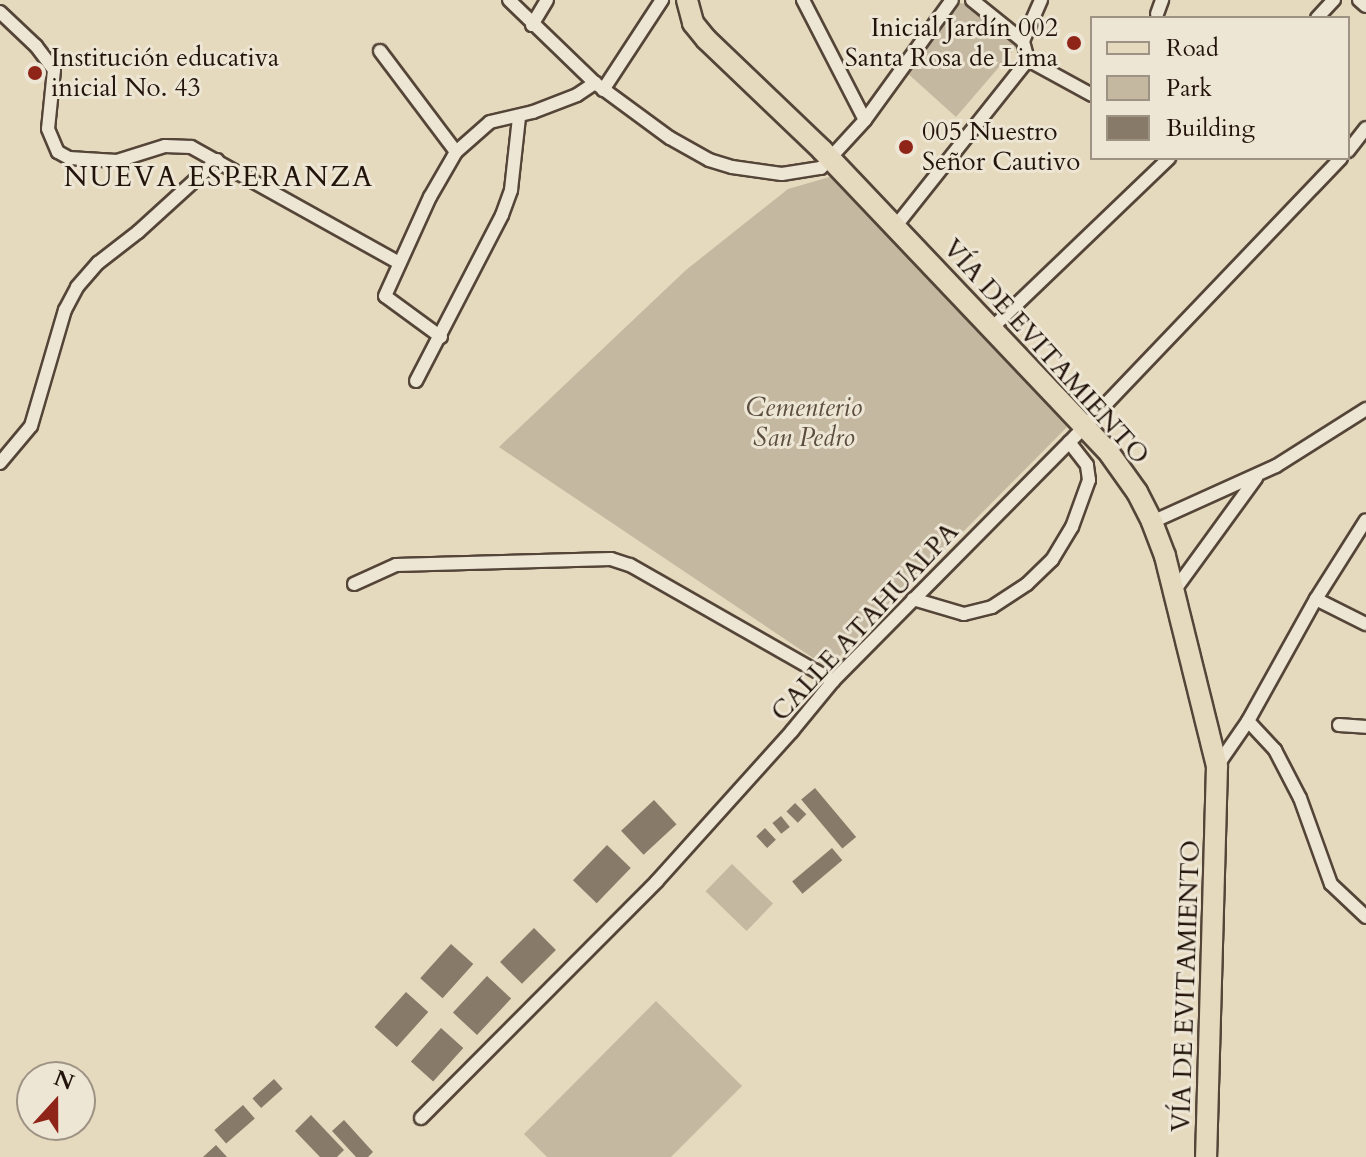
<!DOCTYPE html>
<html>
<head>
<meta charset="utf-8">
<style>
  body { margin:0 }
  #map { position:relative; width:1366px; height:1157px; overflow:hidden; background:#e5d9be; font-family:Cardo,serif }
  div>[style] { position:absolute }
  .green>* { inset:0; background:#c4b8a0; transform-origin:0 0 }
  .building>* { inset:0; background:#887a68; transform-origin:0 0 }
  .roads { filter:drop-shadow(2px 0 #544538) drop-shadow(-2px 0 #544538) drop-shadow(0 2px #544538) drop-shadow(0 -2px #544538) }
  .street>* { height:12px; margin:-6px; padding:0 6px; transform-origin:6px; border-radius:6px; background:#eee6d5 }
  .primary>* { height:20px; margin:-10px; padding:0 10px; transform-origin:10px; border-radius:10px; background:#e5d9be }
  .dots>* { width:22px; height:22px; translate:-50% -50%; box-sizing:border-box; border:4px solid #eee6d5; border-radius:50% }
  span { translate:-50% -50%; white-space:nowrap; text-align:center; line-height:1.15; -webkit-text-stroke:6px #eee6d5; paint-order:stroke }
  .poi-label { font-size:26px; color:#23140b }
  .right { translate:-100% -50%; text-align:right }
  .left { translate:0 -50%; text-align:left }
  .street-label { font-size:26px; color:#23140b }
  .park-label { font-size:26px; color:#5b4d3f; font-style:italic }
  .neighbourhood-label { font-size:28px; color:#23140b; letter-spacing:2px }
  .legend { position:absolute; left:1090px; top:16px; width:260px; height:144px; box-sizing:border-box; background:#eee6d5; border:2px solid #9d9284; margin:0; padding:10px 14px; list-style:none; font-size:24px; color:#23140b }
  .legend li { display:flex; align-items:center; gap:16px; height:40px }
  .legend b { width:40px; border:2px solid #9d9284 }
  .north { position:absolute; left:16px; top:1061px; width:80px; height:80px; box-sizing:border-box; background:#eee6d5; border:2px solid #9d9284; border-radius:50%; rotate:21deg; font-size:22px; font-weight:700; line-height:32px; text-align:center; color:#23140b }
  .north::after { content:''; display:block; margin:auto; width:28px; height:36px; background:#8f2418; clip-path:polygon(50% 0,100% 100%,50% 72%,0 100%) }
</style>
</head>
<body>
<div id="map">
  <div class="green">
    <div style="clip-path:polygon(960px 3px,970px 5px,1018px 45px,956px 117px,905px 71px)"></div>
    <div style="clip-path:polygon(833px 176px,1067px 427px,828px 668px,499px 447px,686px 270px,788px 189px)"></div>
    <div style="left:732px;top:864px;width:57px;height:38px;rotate:44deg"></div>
    <div style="clip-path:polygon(656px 1001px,742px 1086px,671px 1157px,547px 1157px,524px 1134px)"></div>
  </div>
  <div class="building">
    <div style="left:815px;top:788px;width:64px;height:18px;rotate:50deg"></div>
    <div style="left:654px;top:800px;width:33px;height:45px;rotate:47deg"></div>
    <div style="left:795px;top:803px;width:16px;height:12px;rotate:45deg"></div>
    <div style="left:781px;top:816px;width:14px;height:11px;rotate:51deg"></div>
    <div style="left:765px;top:828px;width:16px;height:12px;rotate:47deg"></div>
    <div style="left:607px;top:845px;width:33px;height:49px;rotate:44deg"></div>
    <div style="left:832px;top:848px;width:16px;height:52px;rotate:50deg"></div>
    <div style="left:534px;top:928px;width:31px;height:48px;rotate:45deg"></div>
    <div style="left:451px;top:944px;width:30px;height:46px;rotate:42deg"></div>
    <div style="left:487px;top:976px;width:33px;height:50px;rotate:43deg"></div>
    <div style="left:406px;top:992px;width:30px;height:47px;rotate:42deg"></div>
    <div style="left:441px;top:1028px;width:30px;height:45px;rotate:42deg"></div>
    <div style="left:274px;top:1079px;width:13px;height:29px;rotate:48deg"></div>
    <div style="left:243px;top:1105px;width:18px;height:38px;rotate:49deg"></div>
    <div style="clip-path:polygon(311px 1115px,344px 1150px,337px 1157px,320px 1157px,295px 1131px)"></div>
    <div style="clip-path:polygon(344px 1120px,373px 1152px,368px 1157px,356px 1157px,332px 1131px)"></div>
    <div style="clip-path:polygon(216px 1145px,227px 1157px,203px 1157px)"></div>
  </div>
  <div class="roads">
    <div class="street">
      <div style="left:509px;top:0;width:120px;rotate:44deg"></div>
      <div style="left:595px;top:83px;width:93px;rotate:36.3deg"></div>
      <div style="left:670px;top:138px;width:45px;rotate:29.4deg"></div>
      <div style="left:709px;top:160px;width:24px;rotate:17deg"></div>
      <div style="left:732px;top:167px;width:50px;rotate:8deg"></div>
      <div style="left:782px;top:174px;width:39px;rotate:-9deg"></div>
      <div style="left:821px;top:168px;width:65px;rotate:-47.5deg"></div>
      <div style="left:865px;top:120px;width:148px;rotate:-54.1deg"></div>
      <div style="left:803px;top:0;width:135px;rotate:62.7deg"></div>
      <div style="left:972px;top:0;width:65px;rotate:38.8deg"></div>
      <div style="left:1359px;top:0;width:9px;rotate:41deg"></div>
      <div style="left:0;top:12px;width:50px;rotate:43.4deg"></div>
      <div style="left:36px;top:46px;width:30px;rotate:53deg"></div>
      <div style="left:54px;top:70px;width:59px;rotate:95.8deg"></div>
      <div style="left:48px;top:129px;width:25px;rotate:67deg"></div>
      <div style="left:58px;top:152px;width:13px;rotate:29deg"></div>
      <div style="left:69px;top:158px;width:48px;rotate:3.6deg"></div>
      <div style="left:117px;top:161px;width:50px;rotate:-17.4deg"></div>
      <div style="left:165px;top:146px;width:26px;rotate:2deg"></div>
      <div style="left:191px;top:147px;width:237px;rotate:29.1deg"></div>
      <div style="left:1157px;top:14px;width:15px;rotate:-70deg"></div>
      <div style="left:1317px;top:18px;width:25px;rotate:-47deg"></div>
      <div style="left:532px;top:25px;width:29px;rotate:-59deg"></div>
      <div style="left:380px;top:51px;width:126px;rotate:53deg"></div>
      <div style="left:1028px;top:60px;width:73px;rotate:28.7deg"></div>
      <div style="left:603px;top:90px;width:108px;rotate:-56.8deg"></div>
      <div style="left:1348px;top:151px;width:29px;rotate:-52deg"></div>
      <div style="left:895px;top:227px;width:213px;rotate:-51.5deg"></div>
      <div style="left:1028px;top:60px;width:20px;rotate:-105deg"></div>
      <div style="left:1023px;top:41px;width:45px;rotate:-66.3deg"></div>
      <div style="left:993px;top:327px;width:244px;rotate:-43.8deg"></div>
      <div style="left:441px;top:337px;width:69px;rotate:-143.8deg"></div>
      <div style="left:385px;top:296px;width:109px;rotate:-65.6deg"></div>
      <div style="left:430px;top:197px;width:52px;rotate:-60deg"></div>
      <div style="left:456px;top:152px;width:45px;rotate:-41.4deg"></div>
      <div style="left:490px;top:122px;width:44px;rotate:-13.1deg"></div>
      <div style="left:533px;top:112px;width:47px;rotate:-21.1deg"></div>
      <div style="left:577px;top:95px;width:22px;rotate:-34deg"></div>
      <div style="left:416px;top:381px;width:187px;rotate:-62.6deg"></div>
      <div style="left:502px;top:215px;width:27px;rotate:-70deg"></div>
      <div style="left:511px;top:190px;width:73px;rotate:-83.7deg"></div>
      <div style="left:0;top:463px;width:48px;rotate:-50deg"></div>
      <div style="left:31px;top:426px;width:121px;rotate:-73.7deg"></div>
      <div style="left:65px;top:310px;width:26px;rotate:-62deg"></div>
      <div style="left:77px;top:287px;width:32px;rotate:-49deg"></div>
      <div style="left:98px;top:263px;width:51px;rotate:-37.8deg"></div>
      <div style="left:138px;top:232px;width:107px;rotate:-42.3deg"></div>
      <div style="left:1152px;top:522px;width:136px;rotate:-24.3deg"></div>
      <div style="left:1276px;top:466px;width:107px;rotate:-32.3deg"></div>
      <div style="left:354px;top:584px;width:46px;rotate:-24.3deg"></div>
      <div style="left:396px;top:565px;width:215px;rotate:-1.6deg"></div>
      <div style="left:611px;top:559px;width:20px;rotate:18deg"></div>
      <div style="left:630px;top:565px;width:234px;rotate:29.7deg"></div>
      <div style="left:1174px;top:591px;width:140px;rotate:-54deg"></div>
      <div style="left:913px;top:599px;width:53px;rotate:16.4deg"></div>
      <div style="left:964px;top:614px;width:29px;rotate:-14deg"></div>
      <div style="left:992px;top:607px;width:42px;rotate:-33.3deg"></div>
      <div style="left:1027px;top:584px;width:35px;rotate:-44deg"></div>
      <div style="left:1052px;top:560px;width:39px;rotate:-59deg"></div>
      <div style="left:1072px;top:527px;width:50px;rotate:-70.1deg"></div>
      <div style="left:1089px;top:480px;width:15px;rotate:-98deg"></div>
      <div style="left:1087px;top:465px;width:29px;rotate:-128deg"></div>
      <div style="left:1316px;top:599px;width:56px;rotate:26.6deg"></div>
      <div style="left:1248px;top:721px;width:40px;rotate:47deg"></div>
      <div style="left:1275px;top:750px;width:54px;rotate:62.5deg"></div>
      <div style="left:1300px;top:798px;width:91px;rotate:70.2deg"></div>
      <div style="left:1331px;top:884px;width:48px;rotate:43.3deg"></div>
      <div style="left:1339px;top:725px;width:27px;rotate:4deg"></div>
      <div style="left:1217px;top:766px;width:55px;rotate:-55.4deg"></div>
      <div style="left:1248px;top:721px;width:140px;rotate:-60.9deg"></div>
      <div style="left:1316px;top:599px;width:93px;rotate:-57.7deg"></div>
      <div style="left:421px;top:1118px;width:334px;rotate:-45.1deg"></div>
      <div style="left:657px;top:881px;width:202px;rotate:-48deg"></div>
      <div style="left:792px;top:731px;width:65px;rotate:-50.6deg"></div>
      <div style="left:833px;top:681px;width:357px;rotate:-45.3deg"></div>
      <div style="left:1084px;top:427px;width:372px;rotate:-46.3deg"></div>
    </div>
    <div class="primary">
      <div style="left:687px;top:0;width:24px;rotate:75deg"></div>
      <div style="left:693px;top:23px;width:21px;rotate:51deg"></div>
      <div style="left:706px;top:39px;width:161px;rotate:43.7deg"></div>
      <div style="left:822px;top:150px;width:414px;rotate:46.5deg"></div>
      <div style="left:1107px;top:450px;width:52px;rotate:54.5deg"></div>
      <div style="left:1137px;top:492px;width:34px;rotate:63deg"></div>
      <div style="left:1152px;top:522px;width:36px;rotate:69deg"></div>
      <div style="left:1165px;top:556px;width:216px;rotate:76.1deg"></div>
      <div style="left:1217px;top:766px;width:391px;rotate:91.6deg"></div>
    </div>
  </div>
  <div class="dots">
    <div style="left:1074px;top:43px;background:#8f2418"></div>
    <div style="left:35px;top:73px;background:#8f2418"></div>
    <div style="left:906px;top:147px;background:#8f2418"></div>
  </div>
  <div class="poi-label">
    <span class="right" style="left:1058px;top:43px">Inicial Jardín 002<br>Santa Rosa de Lima</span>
    <span class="left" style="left:51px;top:73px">Institución educativa<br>inicial No. 43</span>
    <span class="left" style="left:922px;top:147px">005 Nuestro<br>Señor Cautivo</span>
  </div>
  <div class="street-label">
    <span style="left:1046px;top:352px;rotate:48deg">VÍA DE EVITAMIENTO</span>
    <span style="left:865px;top:622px;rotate:-47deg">CALLE ATAHUALPA</span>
    <span style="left:1186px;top:986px;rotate:-88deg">VÍA DE EVITAMIENTO</span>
  </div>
  <div class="park-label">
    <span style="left:804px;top:423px">Cementerio<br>San Pedro</span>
  </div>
  <div class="neighbourhood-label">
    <span style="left:219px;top:177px">NUEVA ESPERANZA</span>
  </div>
  <ul class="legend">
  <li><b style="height:10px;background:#e5d9be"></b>Road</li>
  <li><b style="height:22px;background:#c4b8a0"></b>Park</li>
  <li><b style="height:22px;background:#887a68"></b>Building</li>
  </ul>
  <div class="north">N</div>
</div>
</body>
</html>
